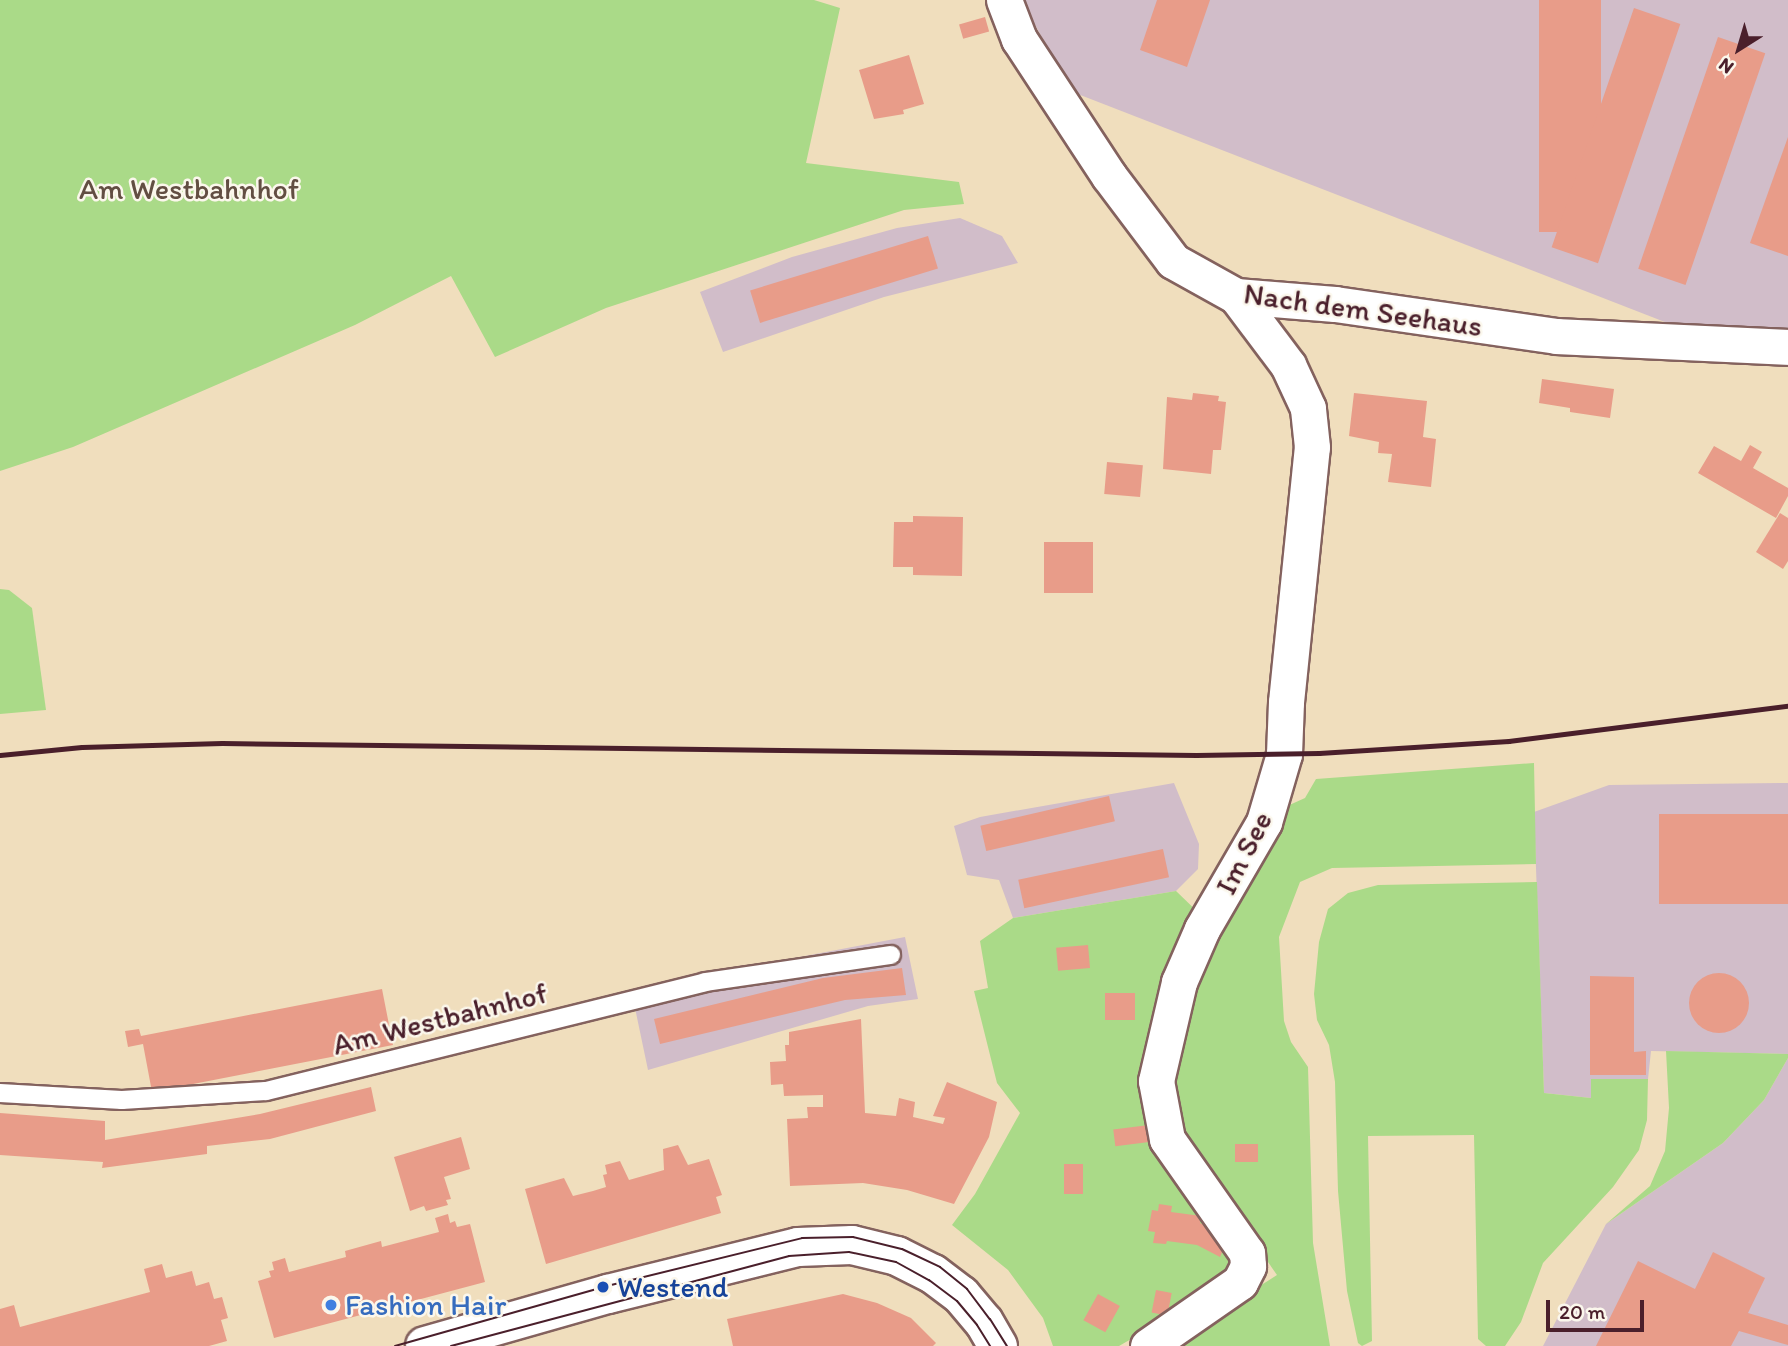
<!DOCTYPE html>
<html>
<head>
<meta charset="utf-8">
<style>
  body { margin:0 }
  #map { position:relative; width:1788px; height:1346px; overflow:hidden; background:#f0debd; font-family:Itim,sans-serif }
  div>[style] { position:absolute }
  .industrial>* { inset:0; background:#d1bdc9 }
  .green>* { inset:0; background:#aada88 }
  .building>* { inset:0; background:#e89c89; transform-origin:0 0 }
  .round { border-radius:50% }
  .roads { filter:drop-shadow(2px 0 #84625e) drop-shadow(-2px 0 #84625e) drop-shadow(0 2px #84625e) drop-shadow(0 -2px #84625e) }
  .service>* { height:18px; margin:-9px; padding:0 9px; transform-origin:9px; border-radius:9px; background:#fff }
  .minor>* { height:35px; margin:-17.5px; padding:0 17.5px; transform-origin:17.5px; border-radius:17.5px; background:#fff }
  .tertiary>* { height:38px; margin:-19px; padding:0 19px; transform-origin:19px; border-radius:19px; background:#fff }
  .tram>* { height:2px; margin:-1px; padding:0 1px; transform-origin:1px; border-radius:1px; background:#4a1f2b }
  .rail>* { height:5px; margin:-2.5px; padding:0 2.5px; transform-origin:2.5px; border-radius:2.5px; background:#4a1f2b }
  .dots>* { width:19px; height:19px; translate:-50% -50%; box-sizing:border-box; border:4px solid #fbf7ec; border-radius:50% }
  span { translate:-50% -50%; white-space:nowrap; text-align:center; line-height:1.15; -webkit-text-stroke:5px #fbf7ec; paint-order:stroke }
  .park-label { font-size:30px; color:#624e42 }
  .street-label { font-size:30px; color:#4a1f2b }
  .transit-label { font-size:30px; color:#164399 }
  .left { translate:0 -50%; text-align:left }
  .shop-label { font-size:30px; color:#366cbe }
  .north { position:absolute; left:1704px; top:14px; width:70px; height:70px; -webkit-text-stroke:5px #fbf7ec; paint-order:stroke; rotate:217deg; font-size:19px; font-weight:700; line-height:28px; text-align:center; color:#4a1f2b }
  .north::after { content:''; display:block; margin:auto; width:24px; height:32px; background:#4a1f2b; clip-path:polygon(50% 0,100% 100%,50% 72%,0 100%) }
  .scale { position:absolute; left:1546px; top:1300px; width:98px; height:32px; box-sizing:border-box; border:4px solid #4a1f2b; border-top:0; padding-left:9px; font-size:21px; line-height:24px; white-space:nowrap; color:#4a1f2b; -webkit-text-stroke:5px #fbf7ec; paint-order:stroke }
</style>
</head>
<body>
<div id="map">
  <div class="industrial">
    <div style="clip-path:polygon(1022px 0,1788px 0,1788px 333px,1688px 331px,1070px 91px)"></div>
    <div style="clip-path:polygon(960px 218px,1002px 236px,1018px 263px,884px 297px,723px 352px,700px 292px,792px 257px,897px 228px)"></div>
    <div style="clip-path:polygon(1174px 783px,1199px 844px,1198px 869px,1176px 891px,1013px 918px,999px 880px,967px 875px,954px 826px,980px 817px)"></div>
    <div style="clip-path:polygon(1788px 783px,1788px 1054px,1651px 1051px,1648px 1079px,1591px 1079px,1591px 1098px,1544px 1093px,1534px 812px,1609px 785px)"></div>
    <div style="clip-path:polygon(905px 937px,918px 999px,868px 1006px,648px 1070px,635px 1008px,789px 959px)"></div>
    <div style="clip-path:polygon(1788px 1058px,1788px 1346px,1543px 1346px,1606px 1224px,1723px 1143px,1764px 1100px)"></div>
  </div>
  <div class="green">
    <div style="clip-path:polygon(0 0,814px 0,840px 8px,806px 163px,959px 182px,964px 204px,904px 210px,606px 308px,495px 357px,451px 276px,355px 325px,73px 447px,0 471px)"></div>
    <div style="clip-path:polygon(0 589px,9px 590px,32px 608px,46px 710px,0 714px)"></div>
    <div style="clip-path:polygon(1534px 763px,1536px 864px,1332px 868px,1300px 882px,1279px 937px,1284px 1021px,1291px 1042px,1308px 1067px,1313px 1243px,1330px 1346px,1165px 1346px,1277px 1275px,1195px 1158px,1171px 1110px,1176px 1036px,1218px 923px,1285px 807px,1305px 798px,1316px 779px)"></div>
    <div style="clip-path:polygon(1537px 882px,1544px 1093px,1591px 1098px,1591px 1079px,1648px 1079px,1647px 1120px,1639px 1150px,1613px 1187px,1543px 1263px,1521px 1322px,1505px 1346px,1486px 1346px,1478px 1339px,1474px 1135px,1368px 1136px,1372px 1341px,1362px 1346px,1358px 1343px,1347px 1291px,1338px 1191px,1335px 1082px,1329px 1045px,1317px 1020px,1314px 994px,1319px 942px,1328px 909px,1348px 893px,1378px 885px)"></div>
    <div style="clip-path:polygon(1176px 891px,1205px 919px,1152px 1099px,1233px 1239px,1232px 1268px,1166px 1319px,1119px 1346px,1053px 1346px,1043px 1318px,1008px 1270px,952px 1225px,975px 1194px,1020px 1113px,997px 1083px,974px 991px,988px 988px,980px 941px,1013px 918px)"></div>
    <div style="clip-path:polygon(1666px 1051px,1788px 1054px,1788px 1058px,1764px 1100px,1723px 1143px,1606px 1224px,1650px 1186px,1665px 1151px,1669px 1108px)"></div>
  </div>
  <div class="building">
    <div style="clip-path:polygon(1157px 0,1210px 0,1187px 67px,1140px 50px)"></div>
    <div style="left:1539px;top:0;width:62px;height:232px"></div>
    <div style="left:1634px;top:8px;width:49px;height:253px;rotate:19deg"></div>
    <div style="left:985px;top:17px;width:15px;height:27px;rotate:74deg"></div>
    <div style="left:1718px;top:37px;width:50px;height:245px;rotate:19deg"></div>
    <div style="clip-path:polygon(909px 55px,924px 104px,903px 110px,904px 114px,874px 119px,859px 70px)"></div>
    <div style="clip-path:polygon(1788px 137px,1788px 256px,1750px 243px)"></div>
    <div style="left:928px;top:236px;width:34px;height:186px;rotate:73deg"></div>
    <div style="clip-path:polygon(1542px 379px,1614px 389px,1610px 418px,1570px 412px,1570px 408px,1539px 403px)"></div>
    <div style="clip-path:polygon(1193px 393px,1219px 396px,1218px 401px,1226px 402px,1221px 450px,1213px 450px,1211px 474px,1163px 469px,1167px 397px,1192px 400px)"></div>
    <div style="clip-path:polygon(1354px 393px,1427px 401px,1423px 437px,1436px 439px,1431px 487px,1388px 482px,1392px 454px,1378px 453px,1379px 442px,1349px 436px)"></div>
    <div style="clip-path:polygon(1750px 445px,1762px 452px,1753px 468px,1788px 488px,1788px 496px,1776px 518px,1698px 473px,1714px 446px,1741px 461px)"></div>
    <div style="left:1107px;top:462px;width:36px;height:32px;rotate:5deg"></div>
    <div style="clip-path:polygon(1780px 513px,1788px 518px,1788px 561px,1783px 569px,1756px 552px)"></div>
    <div style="clip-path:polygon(913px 516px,963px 517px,962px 576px,913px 575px,913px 567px,893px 567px,894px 522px,913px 522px)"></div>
    <div style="left:1044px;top:542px;width:49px;height:51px"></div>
    <div style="left:1109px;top:796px;width:26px;height:132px;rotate:77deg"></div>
    <div style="left:1788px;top:814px;width:90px;height:129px;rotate:90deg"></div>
    <div style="left:1163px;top:849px;width:29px;height:148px;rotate:78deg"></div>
    <div style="left:1088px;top:945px;width:23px;height:32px;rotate:85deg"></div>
    <div style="clip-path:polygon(902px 968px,906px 995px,845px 1000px,660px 1044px,654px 1019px,823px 978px)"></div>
    <div class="round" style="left:1689px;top:973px;width:60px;height:60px"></div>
    <div style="clip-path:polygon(1590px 976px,1634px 977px,1634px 1052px,1646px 1051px,1646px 1075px,1590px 1075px)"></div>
    <div style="clip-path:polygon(382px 989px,393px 1045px,152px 1092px,143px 1044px,128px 1047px,125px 1031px,139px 1029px,141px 1036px)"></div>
    <div style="left:1105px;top:993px;width:30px;height:27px"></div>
    <div style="clip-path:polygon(861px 1019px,865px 1113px,896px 1116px,899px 1098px,915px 1102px,913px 1117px,943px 1124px,945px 1118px,933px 1116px,947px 1082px,997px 1102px,989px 1137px,954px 1204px,907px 1190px,863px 1183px,790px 1186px,787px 1119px,808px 1118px,807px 1107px,823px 1107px,823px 1095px,784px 1096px,783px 1084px,771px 1085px,770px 1062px,786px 1061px,785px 1045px,789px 1045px,789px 1032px)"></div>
    <div style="clip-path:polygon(371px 1087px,376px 1111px,270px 1139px,207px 1146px,207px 1154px,102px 1168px,103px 1162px,0 1155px,0 1113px,105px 1121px,105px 1140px,260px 1114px)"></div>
    <div style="left:1149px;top:1125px;width:17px;height:36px;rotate:83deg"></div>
    <div style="clip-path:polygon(461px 1137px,470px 1169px,444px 1177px,451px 1199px,446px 1200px,448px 1205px,426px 1211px,424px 1206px,410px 1211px,394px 1157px)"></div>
    <div style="left:1235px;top:1144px;width:23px;height:18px"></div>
    <div style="clip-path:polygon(678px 1145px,688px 1165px,709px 1159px,722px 1195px,716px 1197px,721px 1213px,546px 1264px,525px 1189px,564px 1178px,573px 1196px,593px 1191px,606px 1187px,603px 1175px,607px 1174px,605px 1165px,620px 1161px,629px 1180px,664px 1170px,663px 1149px)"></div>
    <div style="left:1064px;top:1164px;width:19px;height:30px"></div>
    <div style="clip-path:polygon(1159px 1204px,1172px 1206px,1171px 1212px,1201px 1216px,1200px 1223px,1229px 1236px,1220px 1257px,1197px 1245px,1167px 1241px,1166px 1244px,1153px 1243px,1155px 1232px,1148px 1231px,1152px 1210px,1158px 1211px)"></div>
    <div style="clip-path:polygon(448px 1214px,450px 1223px,455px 1221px,457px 1227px,470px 1224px,485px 1282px,274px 1338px,258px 1281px,271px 1277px,269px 1271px,274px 1270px,272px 1262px,285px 1258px,289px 1272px,346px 1257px,345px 1251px,381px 1241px,382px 1247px,439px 1232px,435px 1218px)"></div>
    <div style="clip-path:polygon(1713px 1252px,1765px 1278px,1748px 1313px,1788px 1325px,1788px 1345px,1739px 1331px,1731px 1346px,1596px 1346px,1638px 1261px,1695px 1289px)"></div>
    <div style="clip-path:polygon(162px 1264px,166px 1278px,192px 1271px,196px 1286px,209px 1282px,214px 1299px,222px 1297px,228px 1318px,221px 1320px,227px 1341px,209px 1346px,0 1346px,0 1309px,14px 1305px,20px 1327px,150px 1292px,144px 1269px)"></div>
    <div style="left:1156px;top:1290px;width:16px;height:23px;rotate:11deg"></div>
    <div style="clip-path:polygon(843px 1294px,877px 1303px,911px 1318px,936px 1343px,933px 1346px,733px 1346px,727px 1319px)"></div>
    <div style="left:1098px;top:1294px;width:25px;height:30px;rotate:29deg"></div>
  </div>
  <div class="roads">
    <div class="service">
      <div style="left:0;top:1093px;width:122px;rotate:3.3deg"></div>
      <div style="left:122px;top:1100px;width:144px;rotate:-3.6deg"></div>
      <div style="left:266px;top:1091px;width:452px;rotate:-13.9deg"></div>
      <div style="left:705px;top:982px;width:188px;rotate:-8.3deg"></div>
    </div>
    <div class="minor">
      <div style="left:1004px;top:0;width:42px;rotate:69deg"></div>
      <div style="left:1019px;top:39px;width:164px;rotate:56.7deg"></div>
      <div style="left:1109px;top:176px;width:106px;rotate:53deg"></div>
      <div style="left:1173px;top:261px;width:72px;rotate:29.1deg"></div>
      <div style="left:1236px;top:296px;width:99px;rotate:4.6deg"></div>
      <div style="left:1335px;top:304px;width:224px;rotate:8.2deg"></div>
      <div style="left:1557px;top:336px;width:231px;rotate:2.7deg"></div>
      <div style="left:1148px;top:1346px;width:112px;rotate:-34.8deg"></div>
      <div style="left:1240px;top:1282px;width:18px;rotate:-63deg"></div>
      <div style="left:1248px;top:1266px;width:13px;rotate:-94deg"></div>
      <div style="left:1247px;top:1253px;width:139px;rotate:-125.1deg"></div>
      <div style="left:1167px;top:1139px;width:59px;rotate:-100.7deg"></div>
      <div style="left:1156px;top:1081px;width:102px;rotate:-76.9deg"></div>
      <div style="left:1179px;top:982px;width:58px;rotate:-66.5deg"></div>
      <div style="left:1202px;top:929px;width:124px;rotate:-59.9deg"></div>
      <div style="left:1264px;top:822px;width:71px;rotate:-73.6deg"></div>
      <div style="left:1284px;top:754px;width:52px;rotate:-87.8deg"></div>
      <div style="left:1286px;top:702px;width:256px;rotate:-84.2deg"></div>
      <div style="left:1312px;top:447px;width:39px;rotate:-96deg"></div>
      <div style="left:1308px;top:408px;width:47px;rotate:-114.9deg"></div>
      <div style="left:1288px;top:365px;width:86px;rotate:-127deg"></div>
    </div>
    <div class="tertiary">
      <div style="left:425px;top:1346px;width:190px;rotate:-15.9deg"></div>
      <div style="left:608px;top:1294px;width:196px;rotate:-13.9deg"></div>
      <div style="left:798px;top:1247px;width:54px;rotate:-2.1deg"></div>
      <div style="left:852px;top:1245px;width:46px;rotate:13.7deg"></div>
      <div style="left:897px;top:1256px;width:40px;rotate:26.6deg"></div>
      <div style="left:933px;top:1274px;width:35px;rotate:37deg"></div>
      <div style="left:961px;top:1295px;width:35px;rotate:50deg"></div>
      <div style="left:984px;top:1322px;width:28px;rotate:60deg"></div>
    </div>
  </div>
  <div class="tram">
    <div style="left:395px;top:1346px;width:216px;rotate:-15.8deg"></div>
    <div style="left:603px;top:1287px;width:205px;rotate:-13.8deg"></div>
    <div style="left:802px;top:1238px;width:51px;rotate:-1.1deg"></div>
    <div style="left:853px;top:1237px;width:50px;rotate:13.8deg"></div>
    <div style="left:902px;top:1249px;width:42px;rotate:25.3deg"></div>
    <div style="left:940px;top:1267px;width:35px;rotate:39deg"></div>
    <div style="left:967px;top:1289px;width:38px;rotate:53deg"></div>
    <div style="left:990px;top:1319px;width:32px;rotate:58deg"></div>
    <div style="left:451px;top:1346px;width:350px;rotate:-14.9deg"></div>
    <div style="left:789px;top:1256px;width:60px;rotate:-3.8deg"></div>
    <div style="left:849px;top:1252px;width:48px;rotate:12deg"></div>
    <div style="left:896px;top:1262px;width:38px;rotate:29deg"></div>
    <div style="left:929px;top:1280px;width:35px;rotate:37deg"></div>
    <div style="left:957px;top:1301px;width:31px;rotate:50deg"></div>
    <div style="left:977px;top:1325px;width:25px;rotate:58deg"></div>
  </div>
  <div class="rail">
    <div style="left:0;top:755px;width:82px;rotate:-5.6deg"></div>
    <div style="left:82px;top:747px;width:140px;rotate:-1.6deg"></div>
    <div style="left:222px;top:743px;width:974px;rotate:0.71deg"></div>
    <div style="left:1196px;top:755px;width:123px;rotate:-0.9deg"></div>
    <div style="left:1319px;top:753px;width:190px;rotate:-3.6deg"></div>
    <div style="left:1509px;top:741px;width:281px;rotate:-7.2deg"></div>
  </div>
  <div class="dots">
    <div style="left:603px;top:1287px;background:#1a4fb4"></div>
    <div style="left:331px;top:1305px;background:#3f7fe0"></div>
  </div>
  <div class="park-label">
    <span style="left:189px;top:189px">Am Westbahnhof</span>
  </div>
  <div class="street-label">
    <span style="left:1363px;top:310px;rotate:8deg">Nach dem Seehaus</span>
    <span style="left:1244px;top:853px;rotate:-63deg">Im See</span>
    <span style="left:440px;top:1019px;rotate:-14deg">Am Westbahnhof</span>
  </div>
  <div class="transit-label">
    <span class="left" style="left:617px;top:1287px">Westend</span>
  </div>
  <div class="shop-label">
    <span class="left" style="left:345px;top:1305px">Fashion Hair</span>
  </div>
  <div class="north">N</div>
  <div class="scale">20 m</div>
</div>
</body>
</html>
